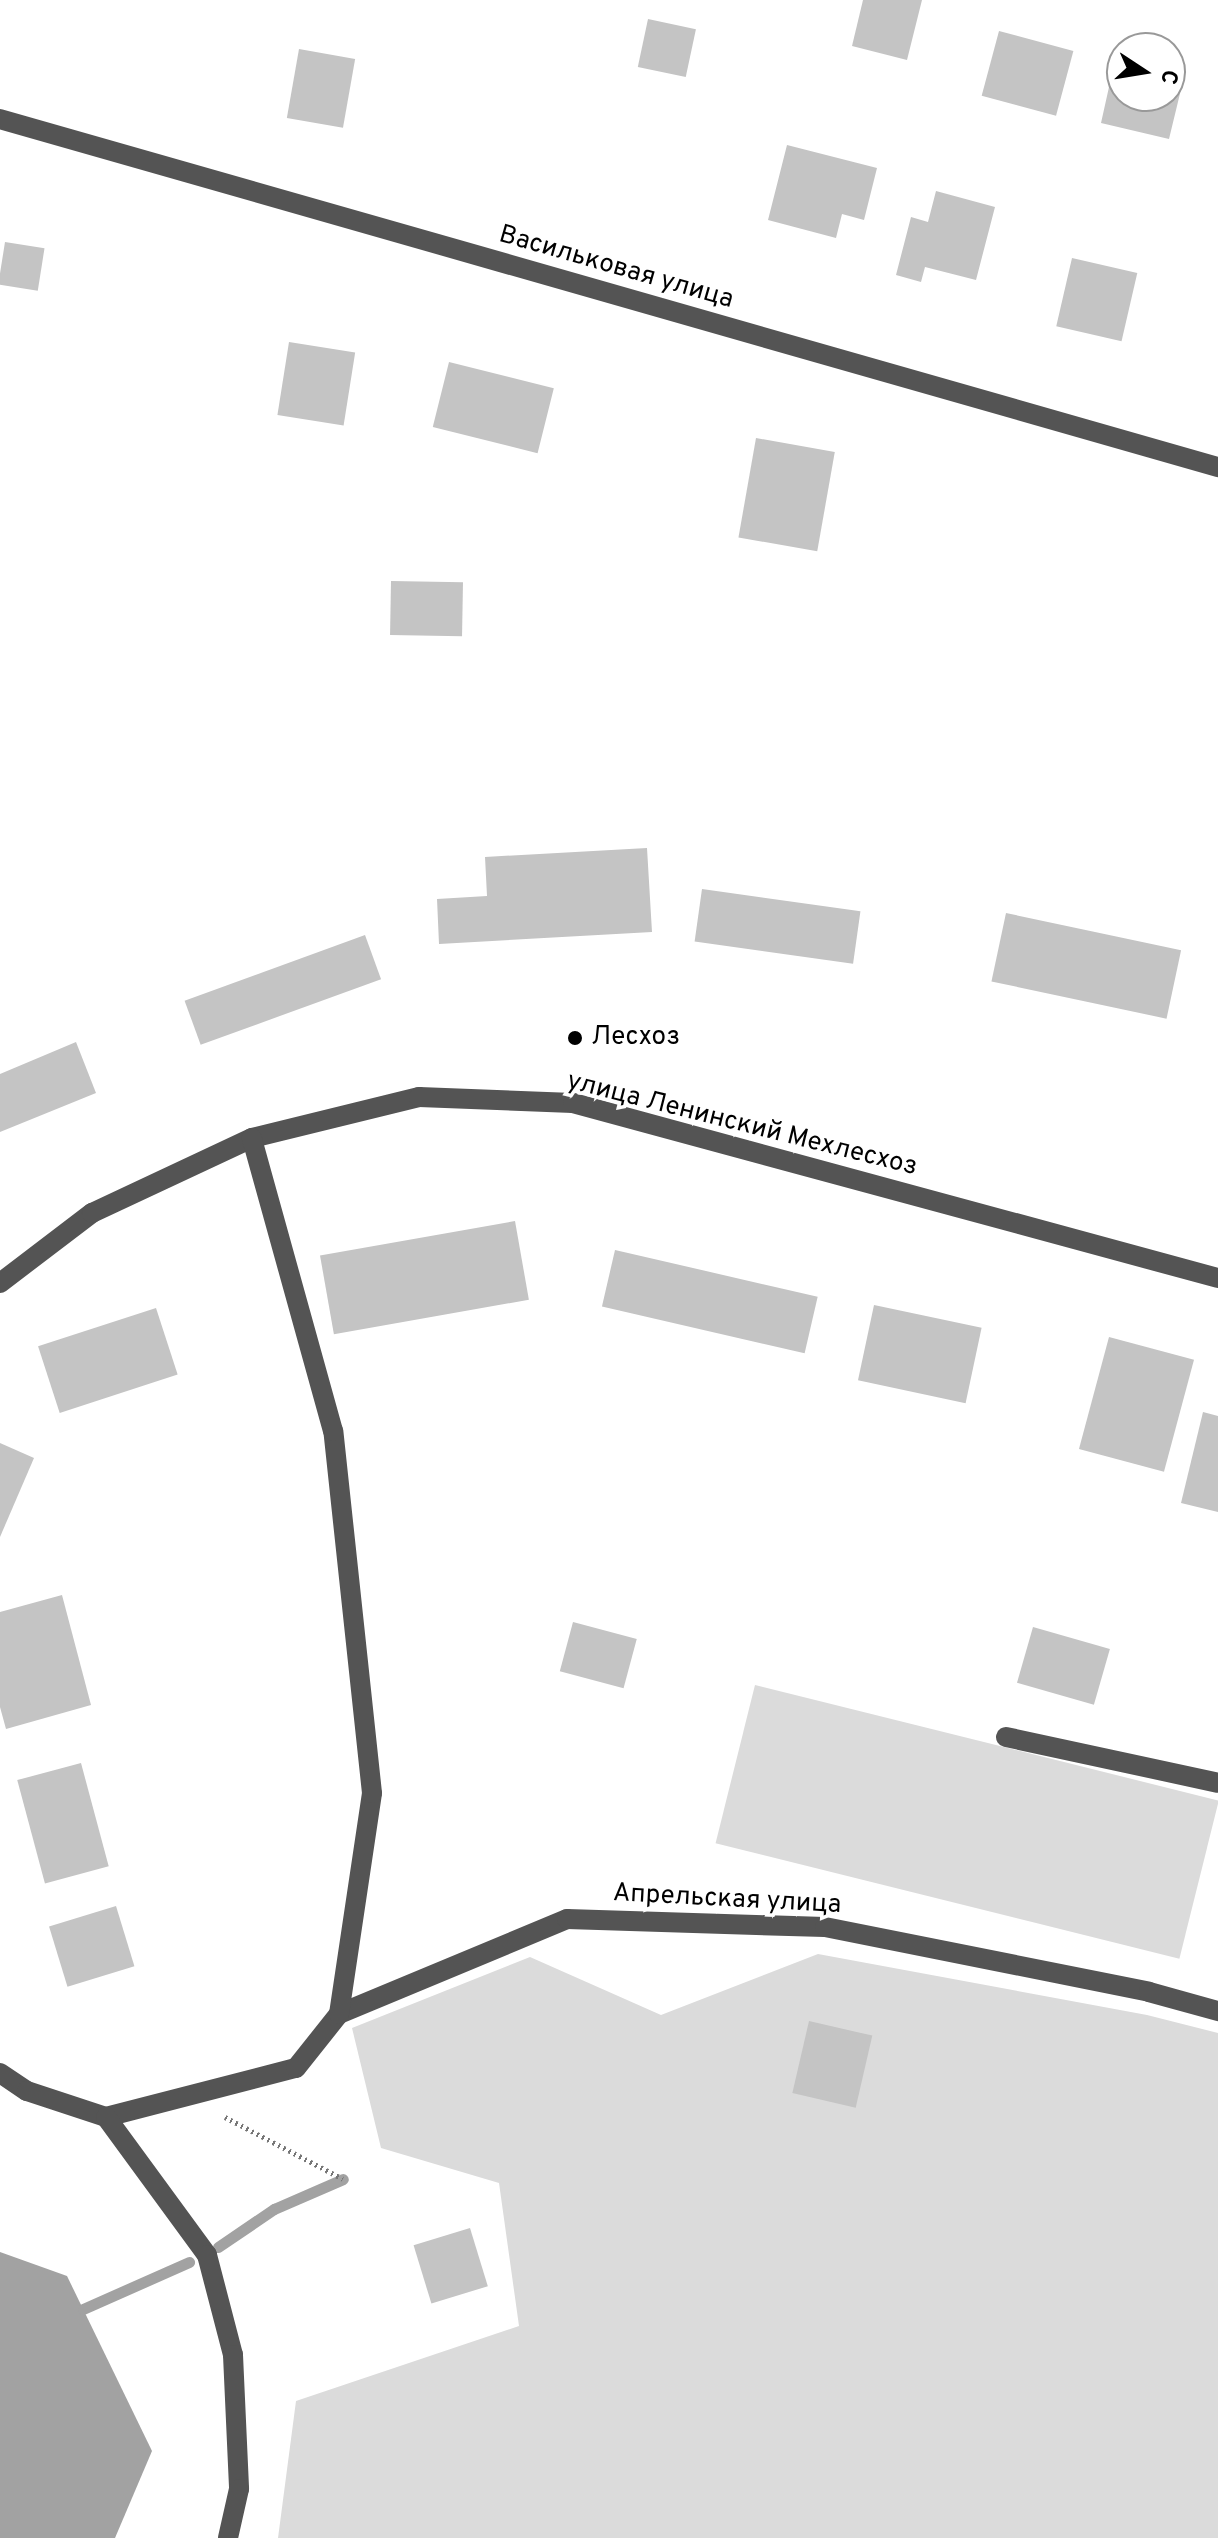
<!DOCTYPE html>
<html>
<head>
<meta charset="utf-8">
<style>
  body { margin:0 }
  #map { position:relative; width:1218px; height:2538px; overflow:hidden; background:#fff; font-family:Overpass,sans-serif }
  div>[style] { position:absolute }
  .green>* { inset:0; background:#dbdbdb; transform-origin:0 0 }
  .water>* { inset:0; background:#a2a2a2 }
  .stream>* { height:11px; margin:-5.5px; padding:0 5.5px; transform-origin:5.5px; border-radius:5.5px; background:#a2a2a2 }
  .building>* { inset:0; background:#c4c4c4; transform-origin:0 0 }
  .path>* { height:5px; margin-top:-2.5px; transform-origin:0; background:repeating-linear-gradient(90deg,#767676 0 2px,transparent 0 6px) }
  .minor>* { height:20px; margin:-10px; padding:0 10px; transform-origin:10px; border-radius:10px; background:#545454 }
  .dots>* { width:22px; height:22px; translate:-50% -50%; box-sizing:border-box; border:4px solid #fff; border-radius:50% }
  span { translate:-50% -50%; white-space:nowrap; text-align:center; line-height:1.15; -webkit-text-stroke:7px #fff; paint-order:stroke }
  .street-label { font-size:26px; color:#000 }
  .poi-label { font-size:26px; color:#000 }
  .left { translate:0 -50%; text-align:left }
  .north { position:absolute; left:1106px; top:32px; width:80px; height:80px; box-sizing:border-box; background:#fff; border:2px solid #999; border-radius:50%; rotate:102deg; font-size:22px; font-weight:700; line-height:32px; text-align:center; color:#000 }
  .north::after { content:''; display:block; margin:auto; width:28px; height:36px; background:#000; clip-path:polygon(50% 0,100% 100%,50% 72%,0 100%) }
</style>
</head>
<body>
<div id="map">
  <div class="green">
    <div style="left:755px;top:1685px;width:478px;height:163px;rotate:14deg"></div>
    <div style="clip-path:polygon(818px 1954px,1147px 2015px,1218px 2033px,1218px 2538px,278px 2538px,296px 2401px,519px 2326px,499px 2183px,381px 2148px,352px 2028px,530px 1957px,661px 2015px)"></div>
  </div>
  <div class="water">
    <div style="clip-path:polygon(0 2252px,67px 2276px,152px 2451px,115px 2538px,0 2538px)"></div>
  </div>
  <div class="stream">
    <div style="left:218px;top:2247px;width:68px;rotate:-34.2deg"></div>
    <div style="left:274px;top:2209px;width:75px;rotate:-23.5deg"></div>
    <div style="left:83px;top:2309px;width:116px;rotate:-23.9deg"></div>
  </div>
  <div class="building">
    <div style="clip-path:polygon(863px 0,922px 0,907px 60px,852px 46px)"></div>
    <div style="left:648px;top:19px;width:49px;height:49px;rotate:12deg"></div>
    <div style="left:999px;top:31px;width:77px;height:67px;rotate:15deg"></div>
    <div style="left:299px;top:49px;width:57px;height:70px;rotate:10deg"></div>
    <div style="clip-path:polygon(1115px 60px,1122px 62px,1122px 96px,1170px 96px,1170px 73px,1184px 77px,1169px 139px,1101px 123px)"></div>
    <div style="clip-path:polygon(787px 145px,877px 168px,864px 220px,842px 214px,836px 238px,768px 220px)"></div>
    <div style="clip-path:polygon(936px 191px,995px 207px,976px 280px,925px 267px,921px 282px,896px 275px,911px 217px,928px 222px)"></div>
    <div style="left:5px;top:242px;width:40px;height:43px;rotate:9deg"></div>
    <div style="left:1072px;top:258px;width:67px;height:70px;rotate:13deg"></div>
    <div style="left:289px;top:342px;width:67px;height:74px;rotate:9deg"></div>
    <div style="left:449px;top:362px;width:108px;height:67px;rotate:14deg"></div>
    <div style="left:756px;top:438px;width:80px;height:101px;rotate:10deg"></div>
    <div style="left:391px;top:581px;width:72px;height:54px;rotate:1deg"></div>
    <div style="clip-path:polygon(647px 848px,652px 932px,439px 944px,437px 899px,487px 896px,485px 857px)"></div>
    <div style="left:702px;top:889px;width:160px;height:53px;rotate:8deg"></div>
    <div style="left:1006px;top:913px;width:179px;height:70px;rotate:12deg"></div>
    <div style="left:365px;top:935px;width:47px;height:192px;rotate:70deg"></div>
    <div style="clip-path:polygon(76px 1042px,96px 1093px,0 1132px,0 1074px)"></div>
    <div style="left:515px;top:1221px;width:80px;height:198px;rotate:80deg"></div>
    <div style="left:615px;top:1250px;width:208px;height:58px;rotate:13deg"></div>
    <div style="left:874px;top:1305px;width:110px;height:77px;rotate:12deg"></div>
    <div style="left:156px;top:1308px;width:70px;height:124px;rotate:72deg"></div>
    <div style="left:1109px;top:1337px;width:88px;height:116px;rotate:15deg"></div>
    <div style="clip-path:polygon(1203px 1412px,1218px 1416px,1218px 1512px,1181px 1503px)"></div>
    <div style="clip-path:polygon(0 1443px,34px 1458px,0 1537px)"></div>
    <div style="clip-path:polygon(62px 1595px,91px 1705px,6px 1729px,0 1707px,0 1612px)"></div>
    <div style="left:573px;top:1622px;width:66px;height:51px;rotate:15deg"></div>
    <div style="left:1033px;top:1627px;width:80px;height:58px;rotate:16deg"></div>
    <div style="left:81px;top:1763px;width:107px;height:66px;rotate:75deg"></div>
    <div style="left:116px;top:1906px;width:63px;height:70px;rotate:73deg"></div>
    <div style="left:809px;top:2021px;width:65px;height:74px;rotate:13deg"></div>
    <div style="left:470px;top:2228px;width:61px;height:59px;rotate:73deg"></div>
  </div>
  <div class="path">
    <div style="left:225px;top:2117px;width:133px;rotate:27.7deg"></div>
  </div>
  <div class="minor">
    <div style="left:0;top:119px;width:1267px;rotate:15.95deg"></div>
    <div style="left:0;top:1283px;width:116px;rotate:-37.3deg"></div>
    <div style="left:92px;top:1213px;width:177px;rotate:-25.1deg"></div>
    <div style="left:252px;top:1138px;width:172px;rotate:-13.8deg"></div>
    <div style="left:419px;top:1097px;width:154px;rotate:2.2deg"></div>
    <div style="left:573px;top:1103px;width:668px;rotate:15.18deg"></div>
    <div style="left:1006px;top:1737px;width:217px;rotate:12.2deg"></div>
    <div style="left:339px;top:2014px;width:247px;rotate:-22.6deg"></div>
    <div style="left:567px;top:1919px;width:258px;rotate:1.8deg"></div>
    <div style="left:825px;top:1927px;width:330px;rotate:11.3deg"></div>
    <div style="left:1149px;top:1992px;width:72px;rotate:15.4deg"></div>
    <div style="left:0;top:2073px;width:32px;rotate:34deg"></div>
    <div style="left:27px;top:2091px;width:83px;rotate:18.2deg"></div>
    <div style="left:106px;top:2117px;width:196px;rotate:-14.5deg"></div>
    <div style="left:296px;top:2068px;width:69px;rotate:-51.5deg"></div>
    <div style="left:339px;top:2014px;width:223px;rotate:-81.5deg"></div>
    <div style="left:372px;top:1793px;width:364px;rotate:-96.1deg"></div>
    <div style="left:333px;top:1431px;width:304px;rotate:-105.5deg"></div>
    <div style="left:106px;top:2117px;width:171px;rotate:53.8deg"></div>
    <div style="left:207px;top:2255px;width:103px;rotate:75.4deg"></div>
    <div style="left:233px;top:2355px;width:134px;rotate:87.4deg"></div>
    <div style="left:239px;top:2489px;width:50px;rotate:102.7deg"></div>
  </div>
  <div class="dots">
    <div style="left:575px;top:1038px;background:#000"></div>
  </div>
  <div class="street-label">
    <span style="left:616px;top:268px;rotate:16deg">Васильковая улица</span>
    <span style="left:742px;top:1125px;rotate:14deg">улица Ленинский Мехлесхоз</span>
    <span style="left:727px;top:1900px;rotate:3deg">Апрельская улица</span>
  </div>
  <div class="poi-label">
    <span class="left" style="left:591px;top:1038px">Лесхоз</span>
  </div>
  <div class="north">С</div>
</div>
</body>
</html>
